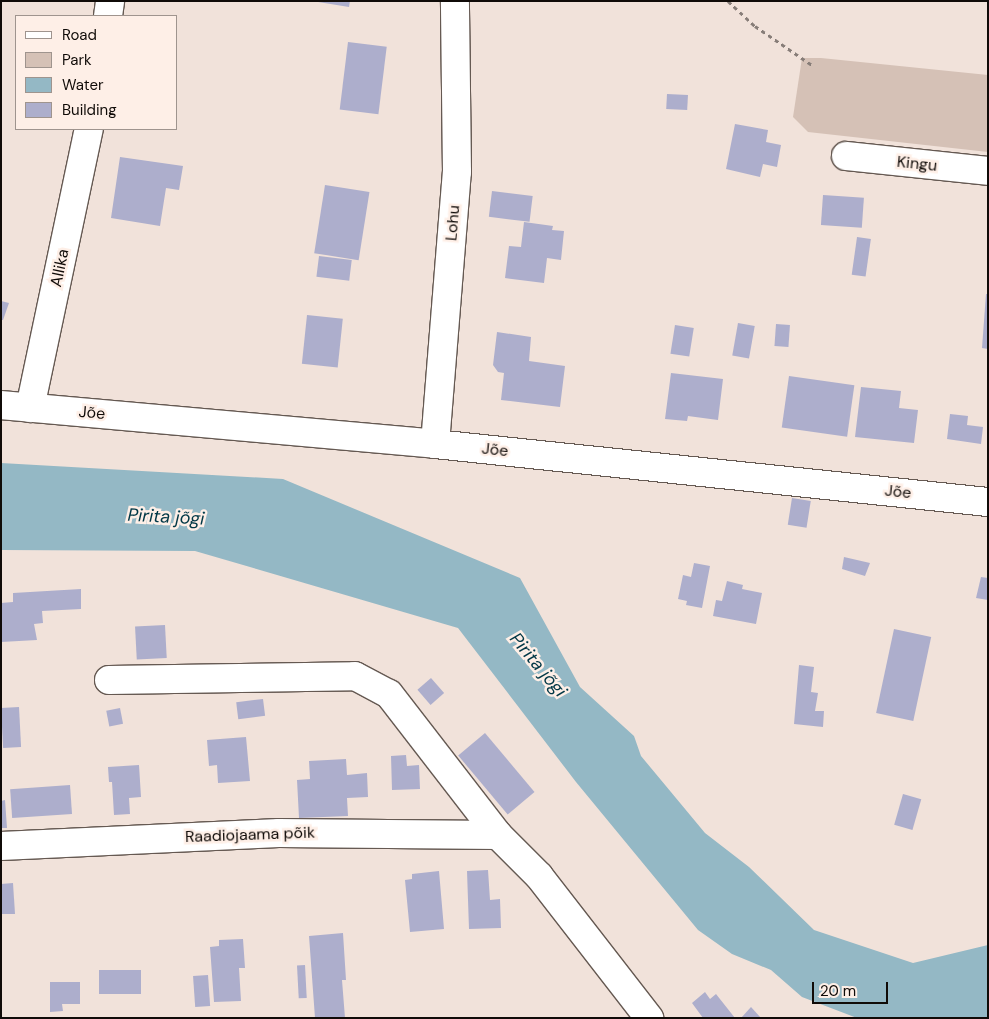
<!DOCTYPE html>
<html>
<head>
<meta charset="utf-8">
<style>
  body { margin:0 }
  #map { position:relative; width:989px; height:1019px; overflow:hidden; background:#f1e2da; font-family:"DM Sans",sans-serif }
  div>[style] { position:absolute }
  .green>* { inset:0; background:#d5c1b6 }
  .water>* { inset:0; background:#94b8c5 }
  .building>* { inset:0; background:#adaecc; transform-origin:0 0 }
  .path>* { height:3px; margin-top:-1.5px; transform-origin:0; background:repeating-linear-gradient(90deg,#877d78 0 4px,transparent 0 8px) }
  .roads { filter:drop-shadow(1px 0 #655952) drop-shadow(-1px 0 #655952) drop-shadow(0 1px #655952) drop-shadow(0 -1px #655952) }
  .minor>* { height:28px; margin:-14px; padding:0 14px; transform-origin:14px; border-radius:14px; background:#fff }
  span { translate:-50% -50%; white-space:nowrap; text-align:center; line-height:1.15; -webkit-text-stroke:5px #feefe7; paint-order:stroke }
  .street-label { font-size:16px; color:#100b08 }
  .water-label { font-size:18px; color:#003746; font-style:italic }
  .frame { position:absolute; inset:0; border:2px solid #100b08; pointer-events:none }
  .legend { position:absolute; left:15px; top:15px; width:162px; height:115px; box-sizing:border-box; background:#feefe7; border:1px solid #9f948e; margin:0; padding:6px 9px; list-style:none; font-size:15px; color:#100b08 }
  .legend li { display:flex; align-items:center; gap:10px; height:25px }
  .legend b { width:25px; border:1px solid #9f948e }
  .scale { position:absolute; left:812px; top:982px; width:76px; height:22px; box-sizing:border-box; border:2px solid #100b08; border-top:0; padding-left:6px; font-size:15px; line-height:18px; white-space:nowrap; color:#100b08; -webkit-text-stroke:4px #feefe7; paint-order:stroke }
</style>
</head>
<body>
<div id="map">
  <div class="green">
    <div style="clip-path:polygon(802px 58px,821px 58px,988px 75px,988px 152px,808px 132px,793px 117px)"></div>
  </div>
  <div class="water">
    <div style="clip-path:polygon(1px 463px,283px 479px,520px 578px,580px 687px,634px 736px,641px 756px,705px 833px,749px 867px,814px 930px,913px 963px,988px 945px,988px 1018px,857px 1018px,802px 997px,771px 970px,732px 954px,698px 930px,576px 782px,458px 628px,195px 551px,1px 550px)"></div>
  </div>
  <div class="building">
    <div style="clip-path:polygon(312px 1px,350px 1px,349px 7px)"></div>
    <div style="left:348px;top:42px;width:39px;height:68px;rotate:7deg"></div>
    <div style="left:667px;top:94px;width:21px;height:15px;rotate:3deg"></div>
    <div style="clip-path:polygon(735px 124px,768px 130px,766px 142px,781px 145px,777px 167px,763px 164px,760px 177px,726px 169px)"></div>
    <div style="clip-path:polygon(120px 157px,183px 166px,179px 190px,166px 188px,160px 226px,111px 218px)"></div>
    <div style="left:325px;top:185px;width:45px;height:69px;rotate:9deg"></div>
    <div style="left:492px;top:191px;width:41px;height:26px;rotate:7deg"></div>
    <div style="left:823px;top:195px;width:41px;height:30px;rotate:4deg"></div>
    <div style="clip-path:polygon(524px 222px,553px 226px,552px 230px,564px 231px,561px 260px,547px 258px,544px 283px,505px 278px,509px 246px,521px 247px)"></div>
    <div style="left:857px;top:237px;width:14px;height:38px;rotate:8deg"></div>
    <div style="left:319px;top:256px;width:33px;height:21px;rotate:7deg"></div>
    <div style="clip-path:polygon(986px 294px,988px 294px,988px 349px,982px 348px)"></div>
    <div style="clip-path:polygon(1px 301px,9px 303px,3px 320px,1px 320px)"></div>
    <div style="left:307px;top:315px;width:36px;height:49px;rotate:6deg"></div>
    <div style="left:738px;top:323px;width:17px;height:33px;rotate:10deg"></div>
    <div style="left:776px;top:324px;width:14px;height:22px;rotate:4deg"></div>
    <div style="left:675px;top:325px;width:19px;height:29px;rotate:9deg"></div>
    <div style="clip-path:polygon(497px 332px,531px 337px,529px 361px,565px 366px,560px 407px,501px 400px,504px 373px,498px 372px,493px 365px)"></div>
    <div style="clip-path:polygon(671px 373px,723px 379px,718px 420px,688px 416px,687px 421px,665px 419px)"></div>
    <div style="left:789px;top:376px;width:66px;height:52px;rotate:8deg"></div>
    <div style="clip-path:polygon(861px 387px,901px 391px,899px 408px,918px 410px,914px 443px,855px 437px)"></div>
    <div style="clip-path:polygon(950px 414px,968px 416px,967px 425px,983px 427px,981px 444px,947px 439px)"></div>
    <div style="left:792px;top:498px;width:19px;height:27px;rotate:9deg"></div>
    <div style="clip-path:polygon(844px 557px,870px 563px,865px 576px,842px 569px)"></div>
    <div style="clip-path:polygon(694px 563px,710px 566px,702px 608px,686px 605px,687px 601px,678px 599px,683px 575px,691px 577px)"></div>
    <div style="clip-path:polygon(981px 577px,988px 578px,988px 600px,976px 598px)"></div>
    <div style="clip-path:polygon(727px 581px,743px 585px,742px 589px,762px 593px,756px 624px,713px 616px,716px 600px,722px 601px)"></div>
    <div style="clip-path:polygon(81px 589px,81px 609px,42px 611px,43px 623px,34px 624px,37px 640px,1px 642px,1px 603px,13px 602px,13px 593px)"></div>
    <div style="left:165px;top:625px;width:33px;height:30px;rotate:87deg"></div>
    <div style="left:894px;top:629px;width:38px;height:86px;rotate:12deg"></div>
    <div style="clip-path:polygon(799px 665px,814px 667px,811px 692px,818px 693px,815px 711px,824px 711px,823px 727px,794px 724px)"></div>
    <div style="left:431px;top:678px;width:20px;height:18px;rotate:49deg"></div>
    <div style="left:263px;top:699px;width:17px;height:27px;rotate:83deg"></div>
    <div style="left:19px;top:707px;width:40px;height:18px;rotate:87deg"></div>
    <div style="left:120px;top:708px;width:16px;height:14px;rotate:79deg"></div>
    <div style="left:485px;top:733px;width:77px;height:35px;rotate:50deg"></div>
    <div style="clip-path:polygon(246px 737px,250px 781px,218px 783px,217px 765px,209px 766px,207px 740px)"></div>
    <div style="clip-path:polygon(406px 755px,407px 766px,419px 765px,420px 789px,392px 790px,391px 756px)"></div>
    <div style="clip-path:polygon(346px 759px,347px 775px,367px 773px,368px 797px,347px 798px,348px 816px,299px 818px,297px 780px,310px 779px,309px 761px)"></div>
    <div style="clip-path:polygon(139px 765px,141px 797px,129px 798px,130px 814px,114px 815px,112px 782px,109px 782px,108px 767px)"></div>
    <div style="left:70px;top:785px;width:29px;height:60px;rotate:86deg"></div>
    <div style="left:903px;top:794px;width:19px;height:32px;rotate:16deg"></div>
    <div style="clip-path:polygon(5px 800px,7px 828px,1px 828px,1px 801px)"></div>
    <div style="clip-path:polygon(488px 870px,490px 900px,500px 899px,501px 928px,469px 929px,467px 871px)"></div>
    <div style="clip-path:polygon(439px 871px,444px 929px,410px 932px,405px 880px,412px 879px,412px 874px)"></div>
    <div style="clip-path:polygon(13px 883px,15px 914px,1px 914px,1px 884px)"></div>
    <div style="clip-path:polygon(343px 933px,346px 980px,342px 980px,345px 1018px,315px 1018px,309px 936px)"></div>
    <div style="clip-path:polygon(243px 939px,245px 968px,239px 968px,241px 1001px,214px 1002px,210px 947px,219px 946px,219px 940px)"></div>
    <div style="left:305px;top:965px;width:33px;height:8px;rotate:87deg"></div>
    <div style="left:99px;top:970px;width:42px;height:24px"></div>
    <div style="left:208px;top:975px;width:31px;height:15px;rotate:86deg"></div>
    <div style="clip-path:polygon(50px 982px,80px 982px,80px 1004px,62px 1004px,63px 1011px,50px 1012px)"></div>
    <div style="clip-path:polygon(705px 992px,710px 999px,716px 994px,735px 1018px,703px 1018px,692px 1003px)"></div>
    <div style="clip-path:polygon(751px 1007px,761px 1018px,741px 1018px)"></div>
  </div>
  <div class="path">
    <div style="left:728px;top:1px;width:37px;rotate:43deg"></div>
    <div style="left:755px;top:26px;width:69px;rotate:34.4deg"></div>
  </div>
  <div class="roads">
    <div class="minor">
      <div style="left:108px;top:16px;width:15px;rotate:-82deg"></div>
      <div style="left:846px;top:156px;width:143px;rotate:6deg"></div>
      <div style="left:1px;top:405px;width:436px;rotate:5.1deg"></div>
      <div style="left:435px;top:444px;width:556px;rotate:5.99deg"></div>
      <div style="left:30px;top:408px;width:285px;rotate:-78.1deg"></div>
      <div style="left:435px;top:444px;width:273px;rotate:-85.4deg"></div>
      <div style="left:457px;top:172px;width:171px;rotate:-90.7deg"></div>
      <div style="left:109px;top:680px;width:246px;rotate:-0.9deg"></div>
      <div style="left:355px;top:676px;width:38px;rotate:28deg"></div>
      <div style="left:389px;top:694px;width:178px;rotate:52.3deg"></div>
      <div style="left:1px;top:846px;width:278px;rotate:-2.7deg"></div>
      <div style="left:279px;top:833px;width:219px;rotate:0.5deg"></div>
      <div style="left:498px;top:835px;width:58px;rotate:45deg"></div>
      <div style="left:539px;top:876px;width:180px;rotate:52.2deg"></div>
    </div>
  </div>
  <div class="street-label">
    <span style="left:917px;top:164px;rotate:6deg">Kingu</span>
    <span style="left:453px;top:223px;rotate:-85deg">Lohu</span>
    <span style="left:60px;top:268px;rotate:-78deg">Allika</span>
    <span style="left:92px;top:413px;rotate:5deg">Jõe</span>
    <span style="left:495px;top:450px;rotate:6deg">Jõe</span>
    <span style="left:898px;top:492px;rotate:6deg">Jõe</span>
    <span style="left:250px;top:835px;rotate:-2deg">Raadiojaama põik</span>
  </div>
  <div class="water-label">
    <span style="left:166px;top:517px;rotate:3deg">Pirita jõgi</span>
    <span style="left:538px;top:665px;rotate:50deg">Pirita jõgi</span>
  </div>
  <div class="frame"></div>
  <ul class="legend">
  <li><b style="height:6px;background:#fff"></b>Road</li>
  <li><b style="height:14px;background:#d5c1b6"></b>Park</li>
  <li><b style="height:14px;background:#94b8c5"></b>Water</li>
  <li><b style="height:14px;background:#adaecc"></b>Building</li>
  </ul>
  <div class="scale">20 m</div>
</div>
</body>
</html>
